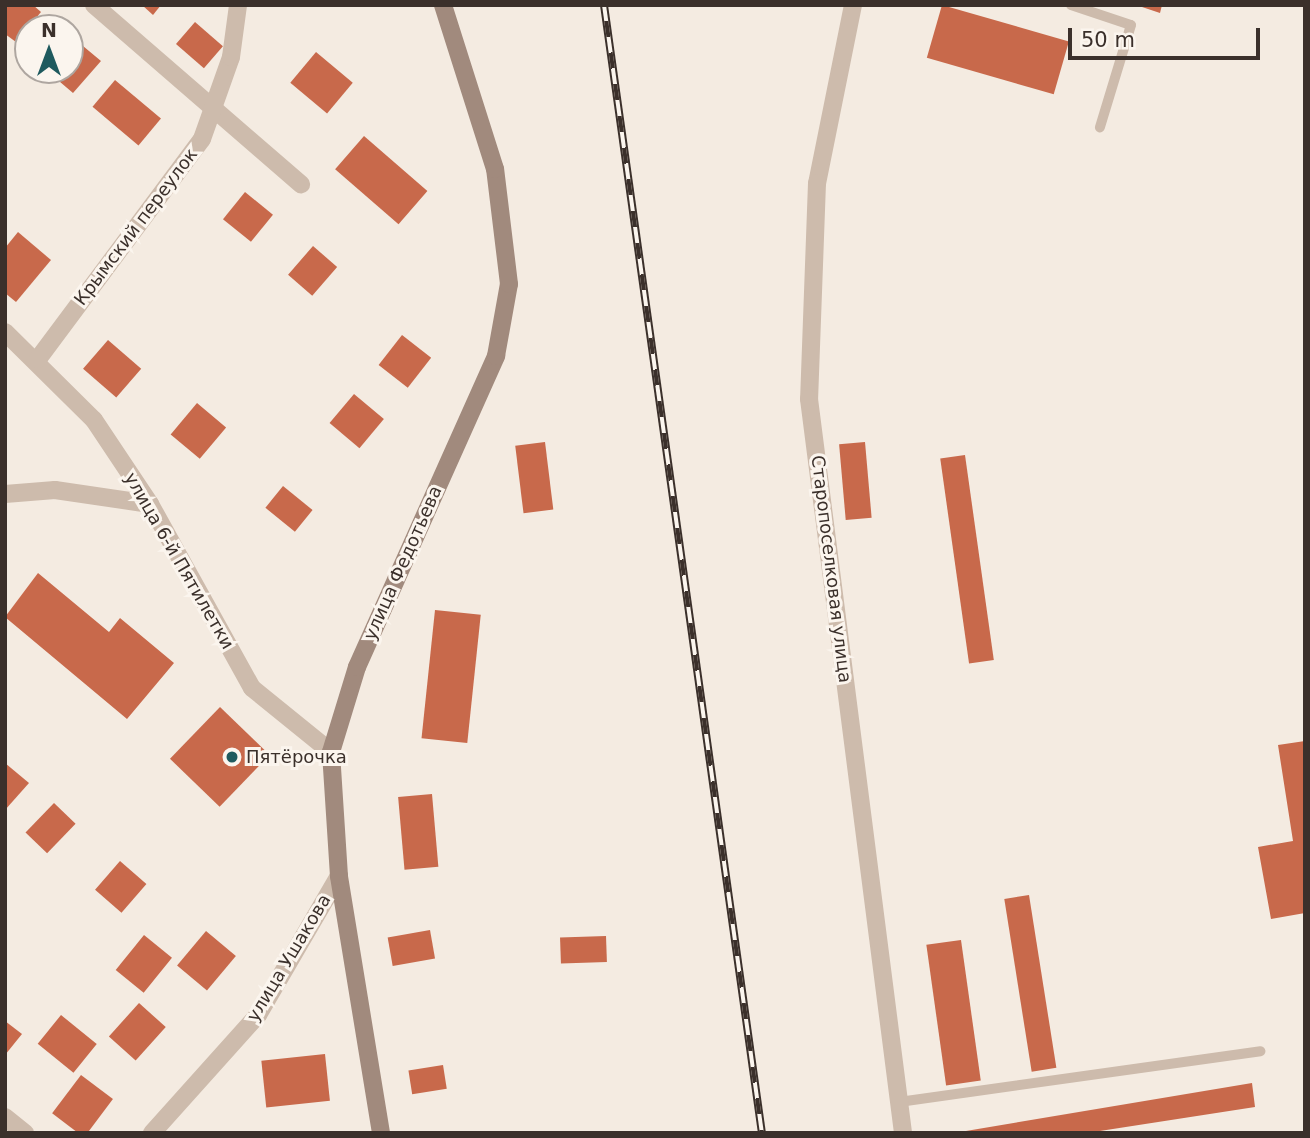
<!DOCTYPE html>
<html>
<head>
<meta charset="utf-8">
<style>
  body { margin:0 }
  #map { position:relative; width:1310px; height:1138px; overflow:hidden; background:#f4ebe1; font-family:"DejaVu Sans",sans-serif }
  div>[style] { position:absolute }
  .building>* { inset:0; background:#c8694b; transform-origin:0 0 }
  .lane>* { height:10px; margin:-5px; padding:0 5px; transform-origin:5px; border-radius:5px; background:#cdbbac }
  .street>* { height:18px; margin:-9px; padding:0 9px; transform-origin:9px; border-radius:9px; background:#cdbbac }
  .secondary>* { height:18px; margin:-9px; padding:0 9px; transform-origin:9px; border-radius:9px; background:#a18a7d }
  .rail>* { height:8px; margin-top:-4px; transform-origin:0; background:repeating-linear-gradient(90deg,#fbf5ee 0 16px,#3b302b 0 32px); box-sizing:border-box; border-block:2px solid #3b302b }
  .dots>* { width:19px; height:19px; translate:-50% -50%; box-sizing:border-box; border:4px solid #fbf5ee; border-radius:50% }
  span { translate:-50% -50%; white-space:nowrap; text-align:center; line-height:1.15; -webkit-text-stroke:6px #fbf5ee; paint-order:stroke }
  .street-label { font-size:18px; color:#3b302b }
  .poi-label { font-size:18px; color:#3b302b }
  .left { translate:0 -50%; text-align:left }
  .frame { position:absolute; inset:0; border:7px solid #3b302b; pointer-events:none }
  .north { position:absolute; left:14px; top:14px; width:70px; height:70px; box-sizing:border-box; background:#fbf5ee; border:2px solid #aea6a0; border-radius:50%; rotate:0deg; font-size:19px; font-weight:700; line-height:28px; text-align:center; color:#3b302b }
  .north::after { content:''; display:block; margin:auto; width:24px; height:32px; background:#1f5a5e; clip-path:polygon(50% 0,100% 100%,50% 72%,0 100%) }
  .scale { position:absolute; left:1068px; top:28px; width:192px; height:32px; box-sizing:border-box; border:4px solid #3b302b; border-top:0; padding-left:9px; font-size:21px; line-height:24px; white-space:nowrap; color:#3b302b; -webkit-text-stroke:5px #fbf5ee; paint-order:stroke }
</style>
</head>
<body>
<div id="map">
  <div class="building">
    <div style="clip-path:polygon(5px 5px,33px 5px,41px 12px,16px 42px,5px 34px)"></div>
    <div style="clip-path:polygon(142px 5px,161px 5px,153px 15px)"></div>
    <div style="left:942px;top:5px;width:132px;height:55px;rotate:16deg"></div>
    <div style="clip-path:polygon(1136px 5px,1162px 5px,1160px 13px)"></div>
    <div style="left:195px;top:22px;width:37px;height:29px;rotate:41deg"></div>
    <div style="clip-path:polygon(71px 36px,101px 61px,73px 93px,46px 70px,70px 70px)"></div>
    <div style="left:316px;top:52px;width:48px;height:40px;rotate:40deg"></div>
    <div style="left:115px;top:80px;width:60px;height:35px;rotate:40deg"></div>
    <div style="left:364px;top:136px;width:84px;height:44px;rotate:41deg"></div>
    <div style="left:245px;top:192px;width:36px;height:35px;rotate:39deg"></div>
    <div style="clip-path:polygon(18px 232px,51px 260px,16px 302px,5px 293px,5px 248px)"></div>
    <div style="left:313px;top:246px;width:32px;height:38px;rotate:41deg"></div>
    <div style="left:402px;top:335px;width:37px;height:38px;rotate:38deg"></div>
    <div style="left:108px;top:340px;width:44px;height:38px;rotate:41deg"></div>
    <div style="left:354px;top:394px;width:39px;height:38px;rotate:40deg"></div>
    <div style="left:197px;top:403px;width:38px;height:41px;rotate:40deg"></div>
    <div style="left:545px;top:442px;width:68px;height:30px;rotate:83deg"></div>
    <div style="left:865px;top:442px;width:76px;height:26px;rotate:85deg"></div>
    <div style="left:965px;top:455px;width:207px;height:25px;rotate:82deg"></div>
    <div style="left:283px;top:486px;width:38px;height:28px;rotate:39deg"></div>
    <div style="clip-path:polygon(38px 573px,109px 632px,120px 618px,174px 663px,127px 719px,5px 617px)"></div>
    <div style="left:435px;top:610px;width:46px;height:129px;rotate:6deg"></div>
    <div style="left:220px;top:707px;width:69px;height:72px;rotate:44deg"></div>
    <div style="clip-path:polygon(1305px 741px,1305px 913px,1271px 919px,1258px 847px,1293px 841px,1278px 745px)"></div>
    <div style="clip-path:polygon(5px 763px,29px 783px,5px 810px)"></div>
    <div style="left:432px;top:794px;width:73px;height:34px;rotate:85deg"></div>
    <div style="left:54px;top:803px;width:30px;height:41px;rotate:44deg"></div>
    <div style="left:120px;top:861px;width:35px;height:38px;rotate:41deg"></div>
    <div style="left:1029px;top:895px;width:175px;height:25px;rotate:81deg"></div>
    <div style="left:430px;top:930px;width:29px;height:43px;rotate:80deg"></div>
    <div style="left:206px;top:931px;width:39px;height:45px;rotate:40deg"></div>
    <div style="left:144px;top:935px;width:36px;height:45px;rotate:39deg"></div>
    <div style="left:606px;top:936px;width:26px;height:46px;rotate:88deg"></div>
    <div style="left:961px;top:940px;width:142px;height:35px;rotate:82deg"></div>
    <div style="left:139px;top:1003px;width:36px;height:45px;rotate:42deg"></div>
    <div style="left:61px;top:1015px;width:46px;height:37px;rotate:39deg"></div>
    <div style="clip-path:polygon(5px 1021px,22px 1034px,5px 1055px)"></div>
    <div style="left:325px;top:1054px;width:47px;height:64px;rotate:84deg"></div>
    <div style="left:443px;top:1065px;width:24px;height:35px;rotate:81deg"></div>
    <div style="left:81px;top:1075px;width:40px;height:48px;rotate:37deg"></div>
    <div style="clip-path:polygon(1252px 1083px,1255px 1107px,1087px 1133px,954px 1133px)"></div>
  </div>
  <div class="lane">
    <div style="left:1071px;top:5px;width:63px;rotate:18.4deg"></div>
    <div style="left:1131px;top:25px;width:107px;rotate:106.9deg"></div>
    <div style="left:899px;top:1102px;width:365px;rotate:-8deg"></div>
  </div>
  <div class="street">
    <div style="left:94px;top:5px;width:274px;rotate:40.9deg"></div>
    <div style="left:853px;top:5px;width:182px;rotate:101.4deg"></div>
    <div style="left:817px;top:183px;width:216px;rotate:92.1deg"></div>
    <div style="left:809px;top:399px;width:740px;rotate:82.7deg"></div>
    <div style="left:5px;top:332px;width:125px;rotate:44.7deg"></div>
    <div style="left:94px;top:420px;width:101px;rotate:56.3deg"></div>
    <div style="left:150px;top:504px;width:210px;rotate:61deg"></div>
    <div style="left:252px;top:688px;width:102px;rotate:39deg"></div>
    <div style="left:38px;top:359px;width:274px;rotate:-53.3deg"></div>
    <div style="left:202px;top:139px;width:87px;rotate:-70.5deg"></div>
    <div style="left:231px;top:57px;width:52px;rotate:-82.3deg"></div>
    <div style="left:5px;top:494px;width:50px;rotate:-4.6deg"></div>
    <div style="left:55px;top:490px;width:96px;rotate:8.4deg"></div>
    <div style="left:5px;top:1117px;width:26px;rotate:39deg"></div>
    <div style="left:152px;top:1133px;width:159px;rotate:-48.1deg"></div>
    <div style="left:258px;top:1015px;width:161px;rotate:-59.8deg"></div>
  </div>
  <div class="secondary">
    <div style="left:381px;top:1133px;width:260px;rotate:-99.3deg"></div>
    <div style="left:339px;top:876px;width:124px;rotate:-93.7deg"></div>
    <div style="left:331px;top:752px;width:89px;rotate:-73deg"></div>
    <div style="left:357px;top:667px;width:341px;rotate:-65.9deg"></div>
    <div style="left:496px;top:356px;width:73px;rotate:-79.8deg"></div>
    <div style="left:509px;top:284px;width:116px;rotate:-96.9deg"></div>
    <div style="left:495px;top:169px;width:172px;rotate:-107.6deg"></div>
  </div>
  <div class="rail">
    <div style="left:604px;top:5px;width:1139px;rotate:82.03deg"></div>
  </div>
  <div class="dots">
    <div style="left:232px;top:757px;background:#1f5a5e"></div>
  </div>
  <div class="street-label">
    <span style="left:136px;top:227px;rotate:-53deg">Крымский переулок</span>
    <span style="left:179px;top:561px;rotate:60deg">улица 6-й Пятилетки</span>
    <span style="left:403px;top:563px;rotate:-66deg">улица Федотьева</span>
    <span style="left:831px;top:569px;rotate:83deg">Старопоселковая улица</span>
    <span style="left:289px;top:958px;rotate:-59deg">улица Ушакова</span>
  </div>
  <div class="poi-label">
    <span class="left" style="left:246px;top:757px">Пятёрочка</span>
  </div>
  <div class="frame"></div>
  <div class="north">N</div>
  <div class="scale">50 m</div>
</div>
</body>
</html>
